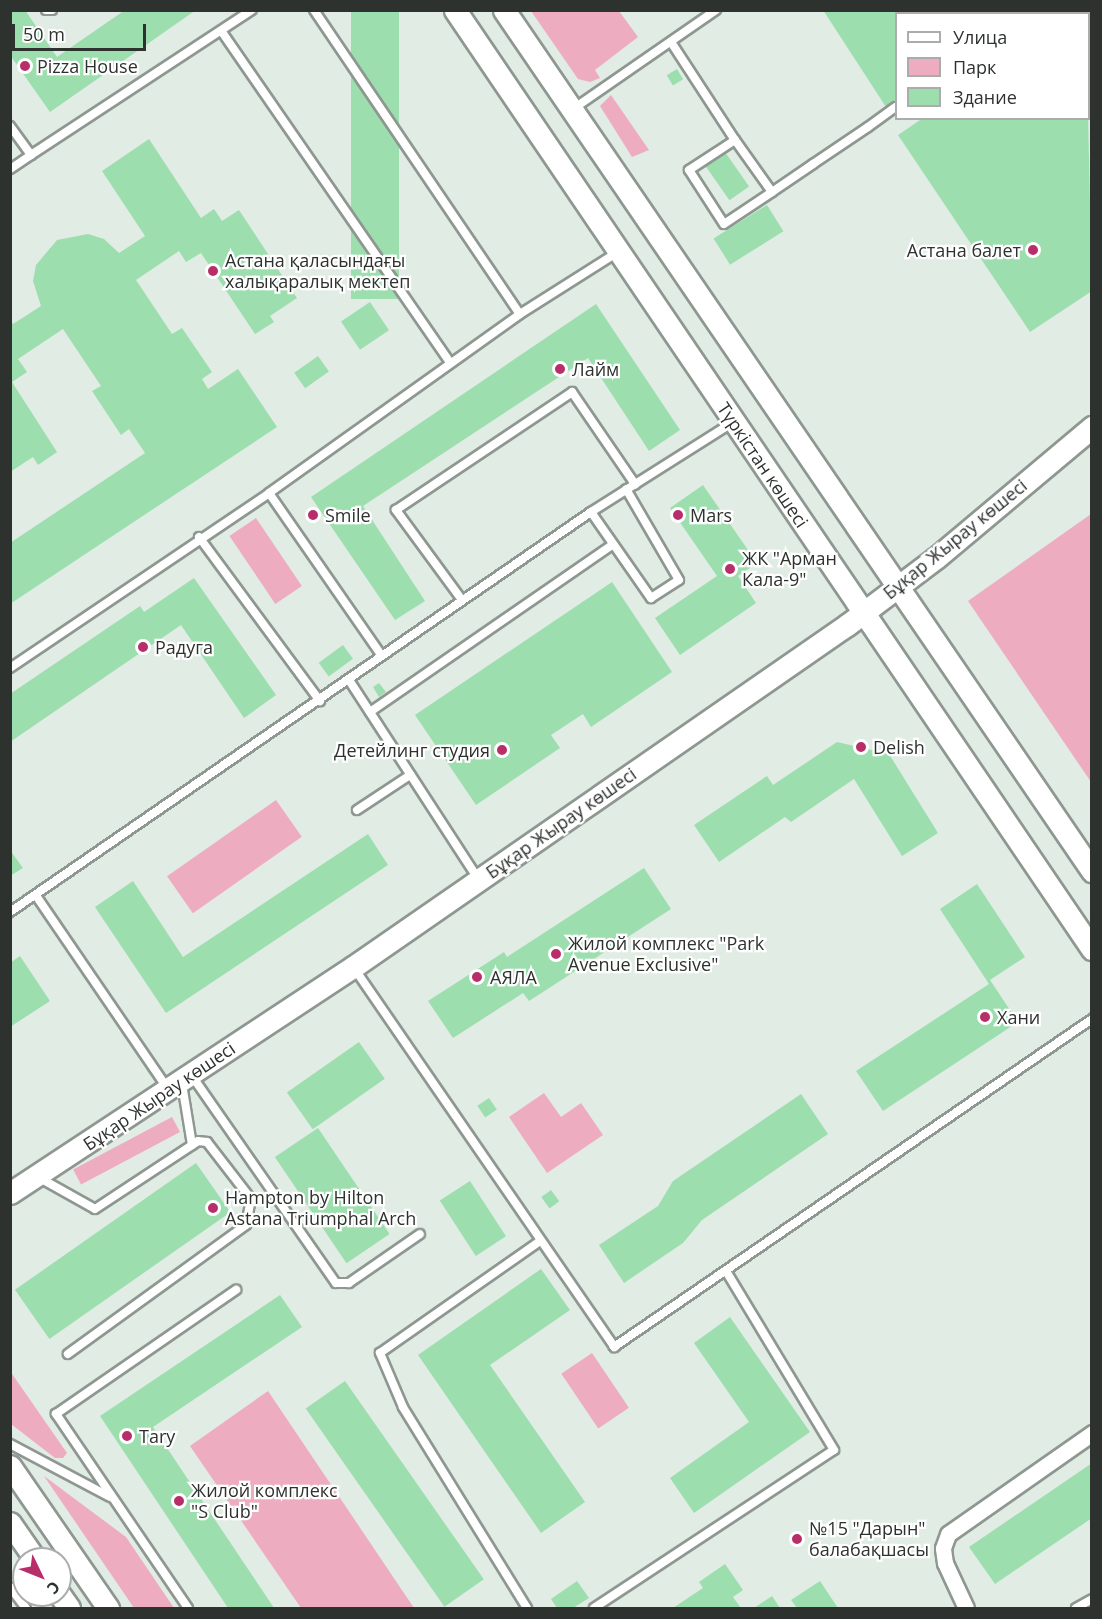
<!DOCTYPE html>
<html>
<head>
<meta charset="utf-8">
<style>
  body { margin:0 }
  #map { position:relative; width:1102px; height:1619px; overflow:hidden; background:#e1ece4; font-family:"Open Sans",sans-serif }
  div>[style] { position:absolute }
  .green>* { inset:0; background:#eeacc0; transform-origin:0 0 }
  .building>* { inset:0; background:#9ddeaf; transform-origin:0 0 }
  .roads { filter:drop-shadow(2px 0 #8e9790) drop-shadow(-2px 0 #8e9790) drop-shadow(0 2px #8e9790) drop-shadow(0 -2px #8e9790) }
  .lane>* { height:8px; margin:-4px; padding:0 4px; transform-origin:4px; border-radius:4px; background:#fff }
  .street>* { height:15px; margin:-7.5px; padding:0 7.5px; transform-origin:7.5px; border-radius:7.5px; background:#fff }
  .secondary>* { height:21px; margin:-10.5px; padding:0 10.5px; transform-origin:10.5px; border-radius:10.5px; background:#fff }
  .dots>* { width:16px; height:16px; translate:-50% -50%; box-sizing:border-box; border:3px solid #fff; border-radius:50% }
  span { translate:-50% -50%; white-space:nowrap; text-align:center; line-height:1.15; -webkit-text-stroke:4.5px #fff; paint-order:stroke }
  .poi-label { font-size:18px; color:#2e322f }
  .left { translate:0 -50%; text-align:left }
  .right { translate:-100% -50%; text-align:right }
  .street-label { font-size:18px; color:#2e322f }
  .frame { position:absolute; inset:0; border:12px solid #2e322f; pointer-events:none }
  .legend { position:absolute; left:895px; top:12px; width:195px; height:108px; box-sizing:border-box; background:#fff; border:2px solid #abadac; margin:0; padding:8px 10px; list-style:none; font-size:18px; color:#2e322f }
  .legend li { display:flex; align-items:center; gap:12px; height:30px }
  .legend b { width:30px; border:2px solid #abadac }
  .north { position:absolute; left:12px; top:1547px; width:60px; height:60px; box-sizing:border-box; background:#fff; border:2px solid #abadac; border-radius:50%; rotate:133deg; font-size:16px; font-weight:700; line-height:24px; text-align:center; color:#2e322f }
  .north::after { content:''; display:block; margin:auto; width:21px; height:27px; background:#b82e69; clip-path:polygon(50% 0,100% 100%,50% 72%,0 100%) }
  .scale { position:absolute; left:12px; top:24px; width:134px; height:27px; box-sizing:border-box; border:3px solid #2e322f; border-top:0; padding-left:8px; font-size:18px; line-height:21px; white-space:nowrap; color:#2e322f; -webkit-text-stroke:4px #fff; paint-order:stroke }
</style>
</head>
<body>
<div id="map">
  <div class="green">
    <div style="clip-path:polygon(531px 11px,619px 11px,638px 37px,595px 70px,600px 78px,590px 82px,578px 79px)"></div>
    <div style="clip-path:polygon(611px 95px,649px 150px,632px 157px,600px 106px)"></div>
    <div style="clip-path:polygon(1091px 514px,1091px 782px,968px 601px)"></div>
    <div style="left:256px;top:518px;width:82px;height:32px;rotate:56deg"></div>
    <div style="left:276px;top:800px;width:45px;height:133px;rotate:55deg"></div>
    <div style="clip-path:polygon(544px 1093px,561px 1117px,581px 1103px,603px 1135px,547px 1173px,509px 1117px)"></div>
    <div style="left:172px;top:1117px;width:17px;height:112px;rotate:62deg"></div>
    <div style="left:592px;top:1353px;width:66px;height:37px;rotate:56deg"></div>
    <div style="clip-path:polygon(10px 1371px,67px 1453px,63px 1458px,55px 1458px,11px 1424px)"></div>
    <div style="clip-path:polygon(268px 1391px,414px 1608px,301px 1608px,190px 1446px)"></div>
    <div style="clip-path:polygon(44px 1476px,126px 1537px,174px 1608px,134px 1608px)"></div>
  </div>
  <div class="building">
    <div style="clip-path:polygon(10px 10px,25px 10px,57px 57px,125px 10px,196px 10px,50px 112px,10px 55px)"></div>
    <div style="left:351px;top:10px;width:48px;height:289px"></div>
    <div style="clip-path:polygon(823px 10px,994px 10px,997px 14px,896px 14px,896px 100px,886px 107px)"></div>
    <div style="left:677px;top:69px;width:12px;height:12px;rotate:59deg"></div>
    <div style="clip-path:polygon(1088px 115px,1092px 291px,1030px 332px,898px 135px,923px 118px)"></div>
    <div style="clip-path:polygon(149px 139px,201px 218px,214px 209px,222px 221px,239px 210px,297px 298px,270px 316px,274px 322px,255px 334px,201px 253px,186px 262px,179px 251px,136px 280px,172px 334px,182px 328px,212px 372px,202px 379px,208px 389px,238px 369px,277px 427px,10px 604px,10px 543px,145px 453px,129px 429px,121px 435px,92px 391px,101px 386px,63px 329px,18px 359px,27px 372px,12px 382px,57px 452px,38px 465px,33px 457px,10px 472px,10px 319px,13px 324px,41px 306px,33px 281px,36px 265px,57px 240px,88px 234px,104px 239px,119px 253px,145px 236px,102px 171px)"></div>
    <div style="left:725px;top:152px;width:42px;height:24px;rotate:55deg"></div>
    <div style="left:767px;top:205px;width:31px;height:63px;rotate:58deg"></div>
    <div style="left:370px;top:302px;width:34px;height:35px;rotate:56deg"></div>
    <div style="clip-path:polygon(596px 304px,680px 430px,649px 451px,588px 358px,363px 506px,425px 601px,395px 620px,311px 497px)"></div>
    <div style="left:318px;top:356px;width:19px;height:29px;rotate:55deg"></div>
    <div style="clip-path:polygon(703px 485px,757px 563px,738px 576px,756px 603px,680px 655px,655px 618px,717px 576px,670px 508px)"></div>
    <div style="clip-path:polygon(194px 578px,276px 695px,244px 718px,181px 625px,10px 742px,10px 694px,140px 606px,144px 612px)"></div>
    <div style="clip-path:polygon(612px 582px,672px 672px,591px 727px,583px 714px,551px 735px,560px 748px,476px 805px,415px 715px)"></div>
    <div style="left:343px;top:645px;width:17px;height:30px;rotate:54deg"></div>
    <div style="clip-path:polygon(379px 683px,386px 692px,379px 697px,373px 687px)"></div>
    <div style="clip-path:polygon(837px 742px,889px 754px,938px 833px,902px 856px,854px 779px,791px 822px,785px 817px,719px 862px,694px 825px,767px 776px,773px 785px)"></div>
    <div style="clip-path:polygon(368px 834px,388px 865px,166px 1013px,95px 907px,133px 881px,183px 957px)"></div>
    <div style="clip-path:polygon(10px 850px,23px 868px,10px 876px)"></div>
    <div style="clip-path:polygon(644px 868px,671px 909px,529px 1001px,523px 993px,453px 1038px,428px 1001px,504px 952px,507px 957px)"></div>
    <div style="clip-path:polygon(977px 884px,1025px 957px,990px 980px,1018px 1022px,883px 1111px,856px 1071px,989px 984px,940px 909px)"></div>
    <div style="clip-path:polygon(20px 956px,50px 1001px,10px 1027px,10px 963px)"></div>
    <div style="left:359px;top:1042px;width:45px;height:88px;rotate:55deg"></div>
    <div style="clip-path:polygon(801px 1094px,828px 1134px,702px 1220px,683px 1243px,624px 1283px,599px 1245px,658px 1206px,673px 1181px)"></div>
    <div style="left:489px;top:1098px;width:14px;height:14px;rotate:56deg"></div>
    <div style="left:318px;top:1128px;width:128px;height:52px;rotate:56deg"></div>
    <div style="left:196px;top:1163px;width:60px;height:221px;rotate:55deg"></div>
    <div style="left:470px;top:1181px;width:66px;height:36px;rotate:57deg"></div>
    <div style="left:551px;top:1190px;width:14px;height:12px;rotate:54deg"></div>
    <div style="clip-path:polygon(541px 1269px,570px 1310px,490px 1365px,585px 1502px,541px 1533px,418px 1355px)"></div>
    <div style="clip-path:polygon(280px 1295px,302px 1327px,153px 1427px,274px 1608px,228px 1608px,100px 1416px)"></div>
    <div style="clip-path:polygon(730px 1317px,810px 1432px,694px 1513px,670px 1478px,749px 1422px,694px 1343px)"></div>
    <div style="left:345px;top:1381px;width:242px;height:48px;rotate:55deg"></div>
    <div style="clip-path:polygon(1092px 1463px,1092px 1518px,995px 1584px,969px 1547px)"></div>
    <div style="clip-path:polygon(725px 1564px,743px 1590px,733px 1597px,741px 1608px,673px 1608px,703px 1588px,699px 1582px)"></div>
    <div style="clip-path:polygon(577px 1581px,589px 1598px,573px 1608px,557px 1608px,551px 1599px)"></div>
    <div style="clip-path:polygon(820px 1581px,838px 1608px,797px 1608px,791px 1600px)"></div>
    <div style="clip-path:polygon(772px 1596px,780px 1608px,754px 1608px)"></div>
  </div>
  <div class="roads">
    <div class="lane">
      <div style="left:46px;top:10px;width:6px"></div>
      <div style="left:314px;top:10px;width:367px;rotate:55.9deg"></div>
      <div style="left:1030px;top:14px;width:6px;rotate:-45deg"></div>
      <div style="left:222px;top:32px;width:401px;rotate:55.4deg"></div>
      <div style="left:671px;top:42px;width:117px;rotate:56.9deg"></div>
      <div style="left:573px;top:109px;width:174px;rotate:-34.7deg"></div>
      <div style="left:10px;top:126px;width:36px;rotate:54deg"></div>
      <div style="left:31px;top:155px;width:25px;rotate:146deg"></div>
      <div style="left:31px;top:155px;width:264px;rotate:-33.3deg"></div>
      <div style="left:772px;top:192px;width:64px;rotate:-125.4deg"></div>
      <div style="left:735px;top:140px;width:55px;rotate:146.9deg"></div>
      <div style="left:689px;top:170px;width:64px;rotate:57.1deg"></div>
      <div style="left:724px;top:224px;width:58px;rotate:-33.7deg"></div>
      <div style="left:772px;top:192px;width:50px;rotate:-34.3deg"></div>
      <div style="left:813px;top:164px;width:66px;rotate:-33.9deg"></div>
      <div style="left:868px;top:127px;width:34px;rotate:-36deg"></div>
      <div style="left:269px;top:493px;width:198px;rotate:55.3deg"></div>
      <div style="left:591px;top:512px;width:105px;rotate:55.1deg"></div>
      <div style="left:651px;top:598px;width:33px;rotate:-33deg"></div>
      <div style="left:679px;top:580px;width:105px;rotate:-120.2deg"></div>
      <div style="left:199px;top:537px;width:204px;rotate:53.6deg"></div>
      <div style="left:462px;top:600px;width:112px;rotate:-126.3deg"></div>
      <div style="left:396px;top:510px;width:212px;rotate:-33.8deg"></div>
      <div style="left:572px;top:392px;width:112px;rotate:55.6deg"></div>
      <div style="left:10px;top:668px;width:313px;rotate:-34deg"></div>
      <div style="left:269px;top:493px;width:308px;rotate:-35.5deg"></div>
      <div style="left:520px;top:314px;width:114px;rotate:-32.4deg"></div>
      <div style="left:349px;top:680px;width:237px;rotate:57deg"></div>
      <div style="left:370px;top:712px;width:294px;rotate:-34.6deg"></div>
      <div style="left:357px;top:810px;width:64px;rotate:-33.4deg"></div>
      <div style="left:37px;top:897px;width:232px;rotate:55.7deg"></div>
      <div style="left:10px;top:912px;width:705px;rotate:-34.55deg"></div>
      <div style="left:591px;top:512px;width:167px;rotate:-32.3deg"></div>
      <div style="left:354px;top:968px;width:460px;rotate:55.5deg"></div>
      <div style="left:614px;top:1347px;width:580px;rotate:-34.46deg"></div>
      <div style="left:192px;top:1076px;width:252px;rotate:55.2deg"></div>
      <div style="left:336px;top:1283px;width:13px"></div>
      <div style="left:349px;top:1283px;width:86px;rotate:-34.6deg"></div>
      <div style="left:182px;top:1084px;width:62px;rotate:80.7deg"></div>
      <div style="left:38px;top:1177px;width:65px;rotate:29.3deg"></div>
      <div style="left:95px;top:1209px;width:123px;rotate:-33.4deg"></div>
      <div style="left:198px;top:1141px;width:9px;rotate:6deg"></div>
      <div style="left:207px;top:1142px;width:72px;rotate:52.3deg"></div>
      <div style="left:251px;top:1199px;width:26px;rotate:101deg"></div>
      <div style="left:246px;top:1225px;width:220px;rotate:144.1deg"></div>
      <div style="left:10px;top:1444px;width:113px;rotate:27.9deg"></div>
      <div style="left:10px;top:1587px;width:26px;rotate:53deg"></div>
      <div style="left:188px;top:1608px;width:235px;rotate:-124.2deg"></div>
      <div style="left:56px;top:1414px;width:219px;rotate:-34.6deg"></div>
      <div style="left:527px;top:1608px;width:236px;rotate:-121.7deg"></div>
      <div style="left:403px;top:1407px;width:59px;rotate:-113.1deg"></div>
      <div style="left:380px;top:1353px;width:195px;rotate:-35deg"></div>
      <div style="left:594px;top:1608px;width:287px;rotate:-33.4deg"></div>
      <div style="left:834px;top:1450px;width:209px;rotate:-121.1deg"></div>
      <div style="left:1076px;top:1608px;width:18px;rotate:-29deg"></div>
    </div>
    <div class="street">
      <div style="left:966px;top:1608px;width:50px;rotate:-115deg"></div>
      <div style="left:945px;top:1563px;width:15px;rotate:-98deg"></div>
      <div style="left:943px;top:1548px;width:15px;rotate:-70deg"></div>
      <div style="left:948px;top:1534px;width:176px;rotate:-35deg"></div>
    </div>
    <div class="secondary">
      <div style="left:455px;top:10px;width:1135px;rotate:55.85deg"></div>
      <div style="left:504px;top:10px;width:1043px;rotate:55.67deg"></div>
      <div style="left:10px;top:1193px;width:411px;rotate:-33.4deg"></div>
      <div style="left:353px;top:967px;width:601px;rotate:-34.7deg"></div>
      <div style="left:847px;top:625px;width:111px;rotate:-37deg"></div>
      <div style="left:936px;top:558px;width:204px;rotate:-40deg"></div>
      <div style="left:10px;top:1466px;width:173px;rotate:55.4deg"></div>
      <div style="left:10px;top:1523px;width:44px;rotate:55.2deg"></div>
      <div style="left:60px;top:1595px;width:16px;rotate:55deg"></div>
    </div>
  </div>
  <div class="dots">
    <div style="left:25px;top:66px;background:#b82e69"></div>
    <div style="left:1033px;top:250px;background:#b82e69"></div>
    <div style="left:213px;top:271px;background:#b82e69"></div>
    <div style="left:560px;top:369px;background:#b82e69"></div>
    <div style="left:313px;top:515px;background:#b82e69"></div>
    <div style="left:678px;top:515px;background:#b82e69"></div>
    <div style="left:730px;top:569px;background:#b82e69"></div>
    <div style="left:143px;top:647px;background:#b82e69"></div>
    <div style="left:861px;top:747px;background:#b82e69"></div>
    <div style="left:502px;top:750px;background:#b82e69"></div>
    <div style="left:556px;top:954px;background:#b82e69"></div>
    <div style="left:477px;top:977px;background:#b82e69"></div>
    <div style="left:985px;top:1017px;background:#b82e69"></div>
    <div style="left:213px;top:1208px;background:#b82e69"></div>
    <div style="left:127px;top:1436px;background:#b82e69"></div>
    <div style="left:179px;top:1501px;background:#b82e69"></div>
    <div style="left:797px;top:1539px;background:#b82e69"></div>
  </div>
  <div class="poi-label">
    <span class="left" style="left:37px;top:66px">Pizza House</span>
    <span class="right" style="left:1021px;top:250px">Астана балет</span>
    <span class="left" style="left:225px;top:271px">Астана қаласындағы<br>халықаралық мектеп</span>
    <span class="left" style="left:572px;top:369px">Лайм</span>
    <span class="left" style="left:325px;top:515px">Smile</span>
    <span class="left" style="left:690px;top:515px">Mars</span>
    <span class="left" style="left:742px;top:569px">ЖК "Арман<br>Кала-9"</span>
    <span class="left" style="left:155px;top:647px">Радуга</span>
    <span class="left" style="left:873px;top:747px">Delish</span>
    <span class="right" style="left:490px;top:750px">Детейлинг студия</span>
    <span class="left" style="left:568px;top:954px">Жилой комплекс "Park<br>Avenue Exclusive"</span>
    <span class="left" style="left:490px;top:977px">АЯЛА</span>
    <span class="left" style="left:997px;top:1017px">Хани</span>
    <span class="left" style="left:225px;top:1208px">Hampton by Hilton<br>Astana Triumphal Arch</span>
    <span class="left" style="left:139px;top:1436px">Tary</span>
    <span class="left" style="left:191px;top:1501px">Жилой комплекс<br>"S Club"</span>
    <span class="left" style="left:809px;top:1539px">№15 "Дарын"<br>балабақшасы</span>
  </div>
  <div class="street-label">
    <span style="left:763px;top:465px;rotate:56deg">Түркістан көшесі</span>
    <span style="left:955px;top:539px;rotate:-39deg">Бұқар Жырау көшесі</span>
    <span style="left:561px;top:823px;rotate:-35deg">Бұқар Жырау көшесі</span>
    <span style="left:159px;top:1096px;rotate:-34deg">Бұқар Жырау көшесі</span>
  </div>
  <div class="frame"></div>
  <ul class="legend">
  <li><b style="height:8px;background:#fff"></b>Улица</li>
  <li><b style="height:16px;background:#eeacc0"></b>Парк</li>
  <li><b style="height:16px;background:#9ddeaf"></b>Здание</li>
  </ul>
  <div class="north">С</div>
  <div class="scale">50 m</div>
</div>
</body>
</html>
